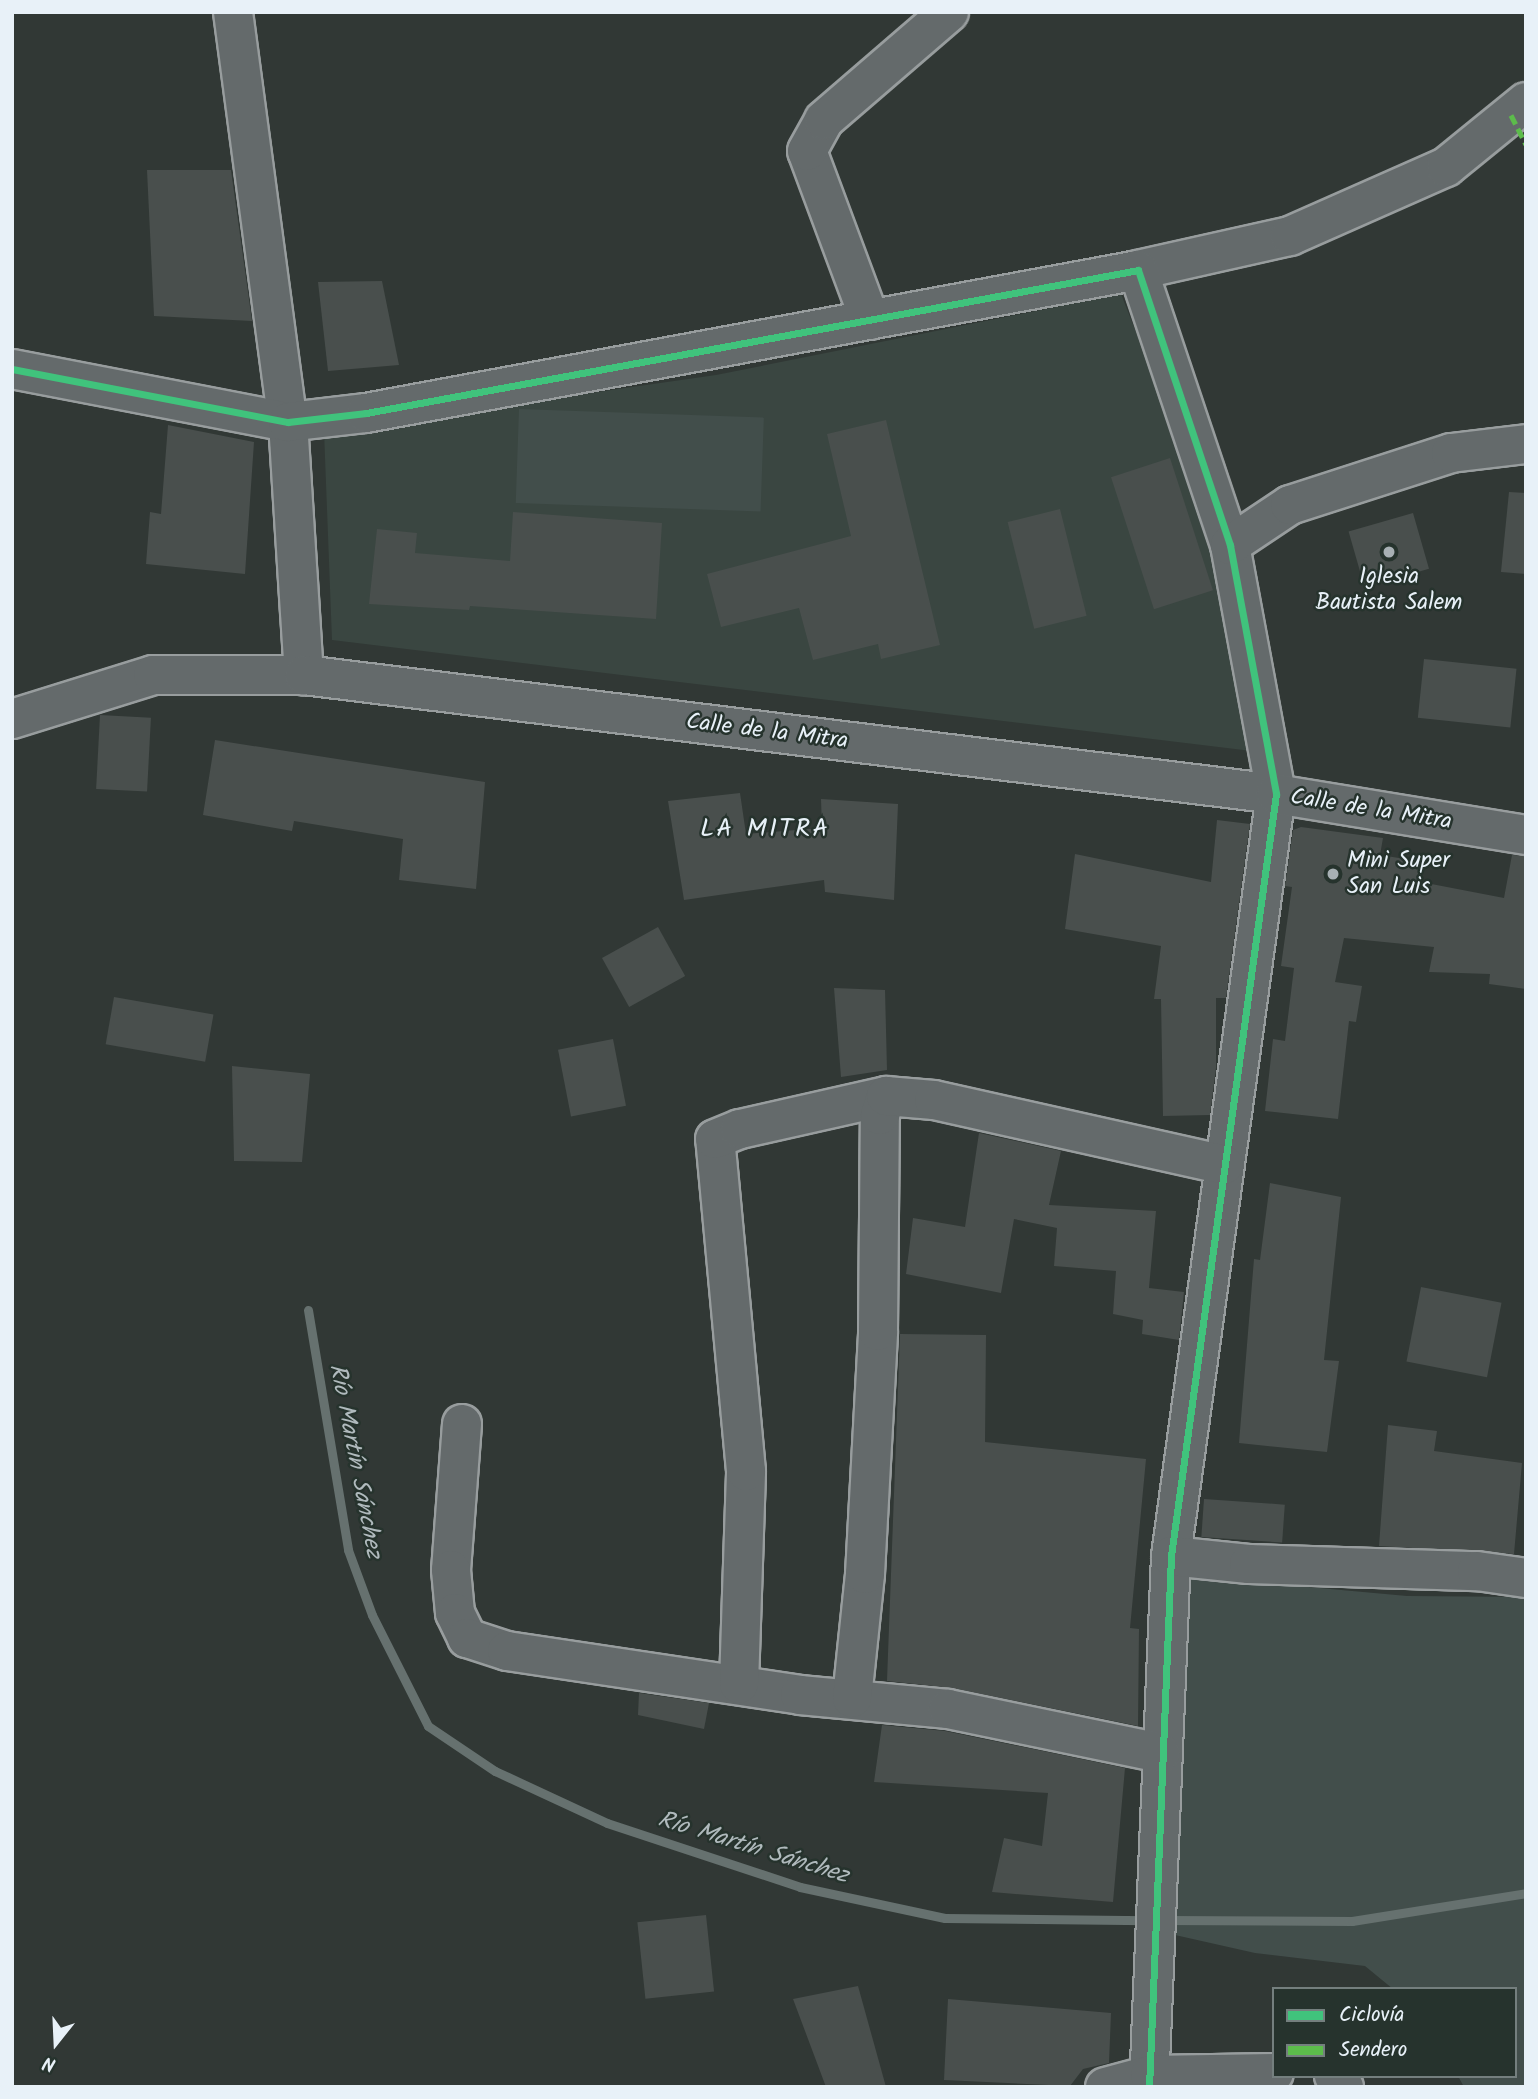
<!DOCTYPE html>
<html>
<head>
<meta charset="utf-8">
<style>
  body { margin:0 }
  #map { position:relative; width:1538px; height:2099px; overflow:hidden; background:#313835; font-family:Kalam,sans-serif }
  div>[style] { position:absolute }
  .built>* { inset:0; background:#3a4641 }
  .green>* { inset:0; background:#424e4b; transform-origin:0 0 }
  .stream>* { height:9px; margin:-4.5px; padding:0 4.5px; transform-origin:4.5px; border-radius:4.5px; background:#66716f }
  .building>* { inset:0; background:#494f4d; transform-origin:0 0 }
  .roads { filter:drop-shadow(2px 0 #989d9e) drop-shadow(-2px 0 #989d9e) drop-shadow(0 2px #989d9e) drop-shadow(0 -2px #989d9e) }
  .minor>* { height:38px; margin:-19px; padding:0 19px; transform-origin:19px; border-radius:19px; background:#646a6b }
  .quiet>* { height:5px; margin-top:-2.5px; transform-origin:0; background:repeating-linear-gradient(90deg,#5cbc4b 0 10px,transparent 0 15px) }
  .cycleway>* { height:7px; margin:-3.5px; padding:0 3.5px; transform-origin:3.5px; border-radius:3.5px; background:#40c37c }
  .dots>* { width:19px; height:19px; translate:-50% -50%; box-sizing:border-box; border:4px solid #26332d; border-radius:50% }
  span { translate:-50% -50%; white-space:nowrap; text-align:center; line-height:1.15; -webkit-text-stroke:5px #26332d; paint-order:stroke }
  .poi-label { font-size:23px; color:#e8f1f8 }
  .left { translate:0 -50%; text-align:left }
  .street-label { font-size:23px; color:#e8f1f8 }
  .water-label { font-size:24px; color:#b0babd; font-style:italic }
  .quarter-label { font-size:26px; color:#e8f1f8; letter-spacing:2px }
  .frame { position:absolute; inset:0; border:14px solid #e8f1f8; pointer-events:none }
  .legend { position:absolute; left:1272px; top:1987px; width:245px; height:91px; box-sizing:border-box; background:#26332d; border:2px solid #747f7e; margin:0; padding:9px 12px; list-style:none; font-size:21px; color:#e8f1f8 }
  .legend li { display:flex; align-items:center; gap:14px; height:35px }
  .legend b { width:35px; border:2px solid #747f7e }
  .north { position:absolute; left:21px; top:2008px; width:70px; height:70px; -webkit-text-stroke:5px #26332d; paint-order:stroke; rotate:198deg; font-size:19px; font-weight:700; line-height:28px; text-align:center; color:#e8f1f8 }
  .north::after { content:''; display:block; margin:auto; width:24px; height:32px; background:#e8f1f8; clip-path:polygon(50% 0,100% 100%,50% 72%,0 100%) }
</style>
</head>
<body>
<div id="map">
  <div class="built">
    <div style="clip-path:polygon(1121px 294px,1212px 525px,1260px 752px,332px 640px,324px 431px,716px 375px)"></div>
  </div>
  <div class="green">
    <div style="left:519px;top:409px;width:245px;height:94px;rotate:2deg"></div>
    <div style="clip-path:polygon(1186px 1576px,1407px 1596px,1526px 1597px,1526px 2087px,1464px 2087px,1458px 2076px,1515px 2076px,1515px 1989px,1393px 1989px,1365px 1966px,1255px 1953px,1175px 1935px)"></div>
  </div>
  <div class="stream">
    <div style="left:308px;top:1310px;width:243px;rotate:80.5deg"></div>
    <div style="left:348px;top:1550px;width:69px;rotate:69.7deg"></div>
    <div style="left:372px;top:1615px;width:124px;rotate:63.2deg"></div>
    <div style="left:428px;top:1726px;width:81px;rotate:33.9deg"></div>
    <div style="left:495px;top:1771px;width:123px;rotate:24.9deg"></div>
    <div style="left:607px;top:1823px;width:203px;rotate:18.3deg"></div>
    <div style="left:800px;top:1887px;width:148px;rotate:12.1deg"></div>
    <div style="left:945px;top:1918px;width:203px;rotate:0.6deg"></div>
    <div style="left:1165px;top:1920px;width:187px;rotate:0.3deg"></div>
    <div style="left:1352px;top:1921px;width:176px;rotate:-9.1deg"></div>
  </div>
  <div class="building">
    <div style="clip-path:polygon(147px 170px,231px 170px,252px 321px,154px 316px)"></div>
    <div style="clip-path:polygon(382px 281px,399px 365px,328px 371px,318px 282px)"></div>
    <div style="clip-path:polygon(886px 420px,940px 645px,881px 659px,878px 644px,813px 660px,799px 608px,721px 627px,707px 574px,851px 536px,827px 434px)"></div>
    <div style="clip-path:polygon(168px 425px,254px 442px,245px 574px,146px 564px,150px 512px,161px 514px)"></div>
    <div style="left:1170px;top:458px;width:139px;height:62px;rotate:72deg"></div>
    <div style="clip-path:polygon(1509px 492px,1526px 493px,1526px 574px,1501px 572px)"></div>
    <div style="left:1060px;top:509px;width:110px;height:54px;rotate:76deg"></div>
    <div style="clip-path:polygon(513px 512px,662px 523px,656px 619px,470px 606px,469px 610px,369px 604px,377px 529px,417px 533px,415px 553px,510px 561px)"></div>
    <div style="left:1413px;top:513px;width:58px;height:67px;rotate:74deg"></div>
    <div style="left:1424px;top:659px;width:93px;height:59px;rotate:6deg"></div>
    <div style="left:100px;top:715px;width:51px;height:74px;rotate:3deg"></div>
    <div style="clip-path:polygon(215px 740px,485px 782px,476px 889px,399px 880px,403px 839px,294px 821px,292px 831px,203px 815px)"></div>
    <div style="clip-path:polygon(740px 793px,746px 834px,822px 828px,821px 799px,898px 804px,894px 900px,825px 892px,824px 880px,684px 900px,668px 801px)"></div>
    <div style="clip-path:polygon(1217px 820px,1250px 824px,1226px 998px,1216px 998px,1216px 1068px,1210px 1115px,1163px 1116px,1161px 999px,1154px 999px,1161px 946px,1065px 929px,1075px 854px,1211px 882px)"></div>
    <div style="clip-path:polygon(1301px 827px,1383px 838px,1380px 855px,1424px 862px,1421px 882px,1504px 898px,1512px 855px,1526px 856px,1526px 989px,1489px 984px,1490px 974px,1429px 972px,1434px 947px,1344px 938px,1335px 982px,1362px 986px,1356px 1022px,1349px 1021px,1338px 1119px,1265px 1111px,1273px 1039px,1285px 1041px,1294px 968px,1281px 966px,1292px 887px,1285px 886px,1293px 830px)"></div>
    <div style="left:658px;top:927px;width:56px;height:64px;rotate:61deg"></div>
    <div style="clip-path:polygon(834px 988px,885px 990px,887px 1070px,841px 1077px)"></div>
    <div style="left:114px;top:997px;width:101px;height:48px;rotate:10deg"></div>
    <div style="left:613px;top:1039px;width:68px;height:56px;rotate:79deg"></div>
    <div style="clip-path:polygon(232px 1066px,310px 1074px,302px 1162px,234px 1161px)"></div>
    <div style="clip-path:polygon(979px 1133px,1061px 1151px,1049px 1205px,1156px 1211px,1149px 1288px,1184px 1292px,1179px 1340px,1142px 1334px,1143px 1320px,1113px 1314px,1116px 1271px,1054px 1266px,1057px 1228px,1014px 1219px,1001px 1293px,906px 1274px,913px 1218px,965px 1227px)"></div>
    <div style="clip-path:polygon(1270px 1183px,1341px 1197px,1324px 1360px,1339px 1361px,1327px 1452px,1239px 1443px,1254px 1259px,1260px 1260px)"></div>
    <div style="left:1421px;top:1287px;width:82px;height:76px;rotate:11deg"></div>
    <div style="clip-path:polygon(900px 1334px,986px 1335px,985px 1442px,1146px 1459px,1130px 1628px,1139px 1629px,1138px 1726px,952px 1688px,887px 1681px)"></div>
    <div style="clip-path:polygon(1388px 1425px,1437px 1431px,1434px 1451px,1522px 1463px,1514px 1554px,1379px 1546px)"></div>
    <div style="left:1204px;top:1499px;width:81px;height:38px;rotate:4deg"></div>
    <div style="clip-path:polygon(639px 1693px,709px 1703px,704px 1729px,638px 1715px)"></div>
    <div style="clip-path:polygon(882px 1725px,945px 1731px,1125px 1768px,1113px 1902px,992px 1892px,1004px 1838px,1042px 1846px,1048px 1793px,874px 1782px)"></div>
    <div style="left:706px;top:1915px;width:77px;height:69px;rotate:84deg"></div>
    <div style="clip-path:polygon(858px 1986px,886px 2087px,826px 2087px,793px 1999px)"></div>
    <div style="clip-path:polygon(948px 1999px,1111px 2013px,1109px 2063px,1083px 2069px,1070px 2086px,944px 2080px)"></div>
  </div>
  <div class="roads">
    <div class="minor">
      <div style="left:233px;top:12px;width:414px;rotate:82.4deg"></div>
      <div style="left:288px;top:422px;width:254px;rotate:86.4deg"></div>
      <div style="left:1138px;top:270px;width:156px;rotate:-12.6deg"></div>
      <div style="left:1290px;top:236px;width:171px;rotate:-23.9deg"></div>
      <div style="left:1446px;top:167px;width:103px;rotate:-39.1deg"></div>
      <div style="left:870px;top:320px;width:180px;rotate:-110.4deg"></div>
      <div style="left:807px;top:151px;width:35px;rotate:-61deg"></div>
      <div style="left:824px;top:120px;width:165px;rotate:-40.8deg"></div>
      <div style="left:12px;top:369px;width:281px;rotate:10.9deg"></div>
      <div style="left:288px;top:422px;width:79px;rotate:-6.6deg"></div>
      <div style="left:366px;top:413px;width:785px;rotate:-10.49deg"></div>
      <div style="left:1138px;top:270px;width:290px;rotate:71.5deg"></div>
      <div style="left:1230px;top:545px;width:253px;rotate:79.5deg"></div>
      <div style="left:1276px;top:794px;width:769px;rotate:97.85deg"></div>
      <div style="left:1171px;top:1556px;width:531px;rotate:92.37deg"></div>
      <div style="left:1230px;top:545px;width:72px;rotate:-33.7deg"></div>
      <div style="left:1290px;top:505px;width:169px;rotate:-17.9deg"></div>
      <div style="left:1451px;top:453px;width:76px;rotate:-6.8deg"></div>
      <div style="left:12px;top:719px;width:148px;rotate:-17.3deg"></div>
      <div style="left:153px;top:675px;width:151px"></div>
      <div style="left:304px;top:675px;width:979px;rotate:6.98deg"></div>
      <div style="left:1276px;top:794px;width:253px;rotate:9.3deg"></div>
      <div style="left:462px;top:1424px;width:146px;rotate:94.3deg"></div>
      <div style="left:451px;top:1570px;width:43px;rotate:84.7deg"></div>
      <div style="left:455px;top:1613px;width:28px;rotate:64deg"></div>
      <div style="left:467px;top:1638px;width:42px;rotate:18deg"></div>
      <div style="left:507px;top:1651px;width:296px;rotate:8.5deg"></div>
      <div style="left:800px;top:1695px;width:149px;rotate:5.4deg"></div>
      <div style="left:948px;top:1709px;width:217px;rotate:11.7deg"></div>
      <div style="left:1171px;top:1556px;width:78px;rotate:5.9deg"></div>
      <div style="left:1249px;top:1564px;width:228px;rotate:1.8deg"></div>
      <div style="left:1477px;top:1571px;width:49px;rotate:8.1deg"></div>
      <div style="left:739px;top:1684px;width:213px;rotate:-88.1deg"></div>
      <div style="left:746px;top:1471px;width:333px;rotate:-95.3deg"></div>
      <div style="left:715px;top:1139px;width:27px;rotate:-22deg"></div>
      <div style="left:740px;top:1129px;width:150px;rotate:-12.7deg"></div>
      <div style="left:852px;top:1698px;width:125px;rotate:-84deg"></div>
      <div style="left:865px;top:1574px;width:243px;rotate:-86.9deg"></div>
      <div style="left:878px;top:1331px;width:216px;rotate:-89.5deg"></div>
      <div style="left:880px;top:1115px;width:20px;rotate:-72deg"></div>
      <div style="left:886px;top:1096px;width:48px;rotate:4.8deg"></div>
      <div style="left:934px;top:1100px;width:297px;rotate:12.6deg"></div>
      <div style="left:1334px;top:2076px;width:15px;rotate:48deg"></div>
      <div style="left:1105px;top:2087px;width:47px;rotate:-14.9deg"></div>
      <div style="left:1150px;top:2075px;width:124px;rotate:-0.9deg"></div>
    </div>
  </div>
  <div class="quiet">
    <div style="left:1511px;top:115px;width:33px;rotate:63deg"></div>
  </div>
  <div class="cycleway">
    <div style="left:12px;top:369px;width:281px;rotate:10.9deg"></div>
    <div style="left:288px;top:422px;width:79px;rotate:-6.6deg"></div>
    <div style="left:366px;top:413px;width:785px;rotate:-10.49deg"></div>
    <div style="left:1138px;top:270px;width:290px;rotate:71.5deg"></div>
    <div style="left:1230px;top:545px;width:253px;rotate:79.5deg"></div>
    <div style="left:1276px;top:794px;width:769px;rotate:97.85deg"></div>
    <div style="left:1171px;top:1556px;width:531px;rotate:92.37deg"></div>
  </div>
  <div class="dots">
    <div style="left:1389px;top:552px;background:#a8b0b4"></div>
    <div style="left:1333px;top:874px;background:#a8b0b4"></div>
  </div>
  <div class="poi-label">
    <span style="left:1389px;top:590px">Iglesia<br>Bautista Salem</span>
    <span class="left" style="left:1347px;top:874px">Mini Super<br>San Luis</span>
  </div>
  <div class="street-label">
    <span style="left:767px;top:732px;rotate:7deg">Calle de la Mitra</span>
    <span style="left:1371px;top:810px;rotate:9deg">Calle de la Mitra</span>
  </div>
  <div class="water-label">
    <span style="left:355px;top:1461px;rotate:79deg">Río Martín Sánchez</span>
    <span style="left:753px;top:1848px;rotate:17deg">Río Martín Sánchez</span>
  </div>
  <div class="quarter-label">
    <span style="left:765px;top:830px">LA MITRA</span>
  </div>
  <div class="frame"></div>
  <ul class="legend">
  <li><b style="height:9px;background:#40c37c"></b>Ciclovía</li>
  <li><b style="height:9px;background:#5cbc4b"></b>Sendero</li>
  </ul>
  <div class="north">N</div>
</div>
</body>
</html>
